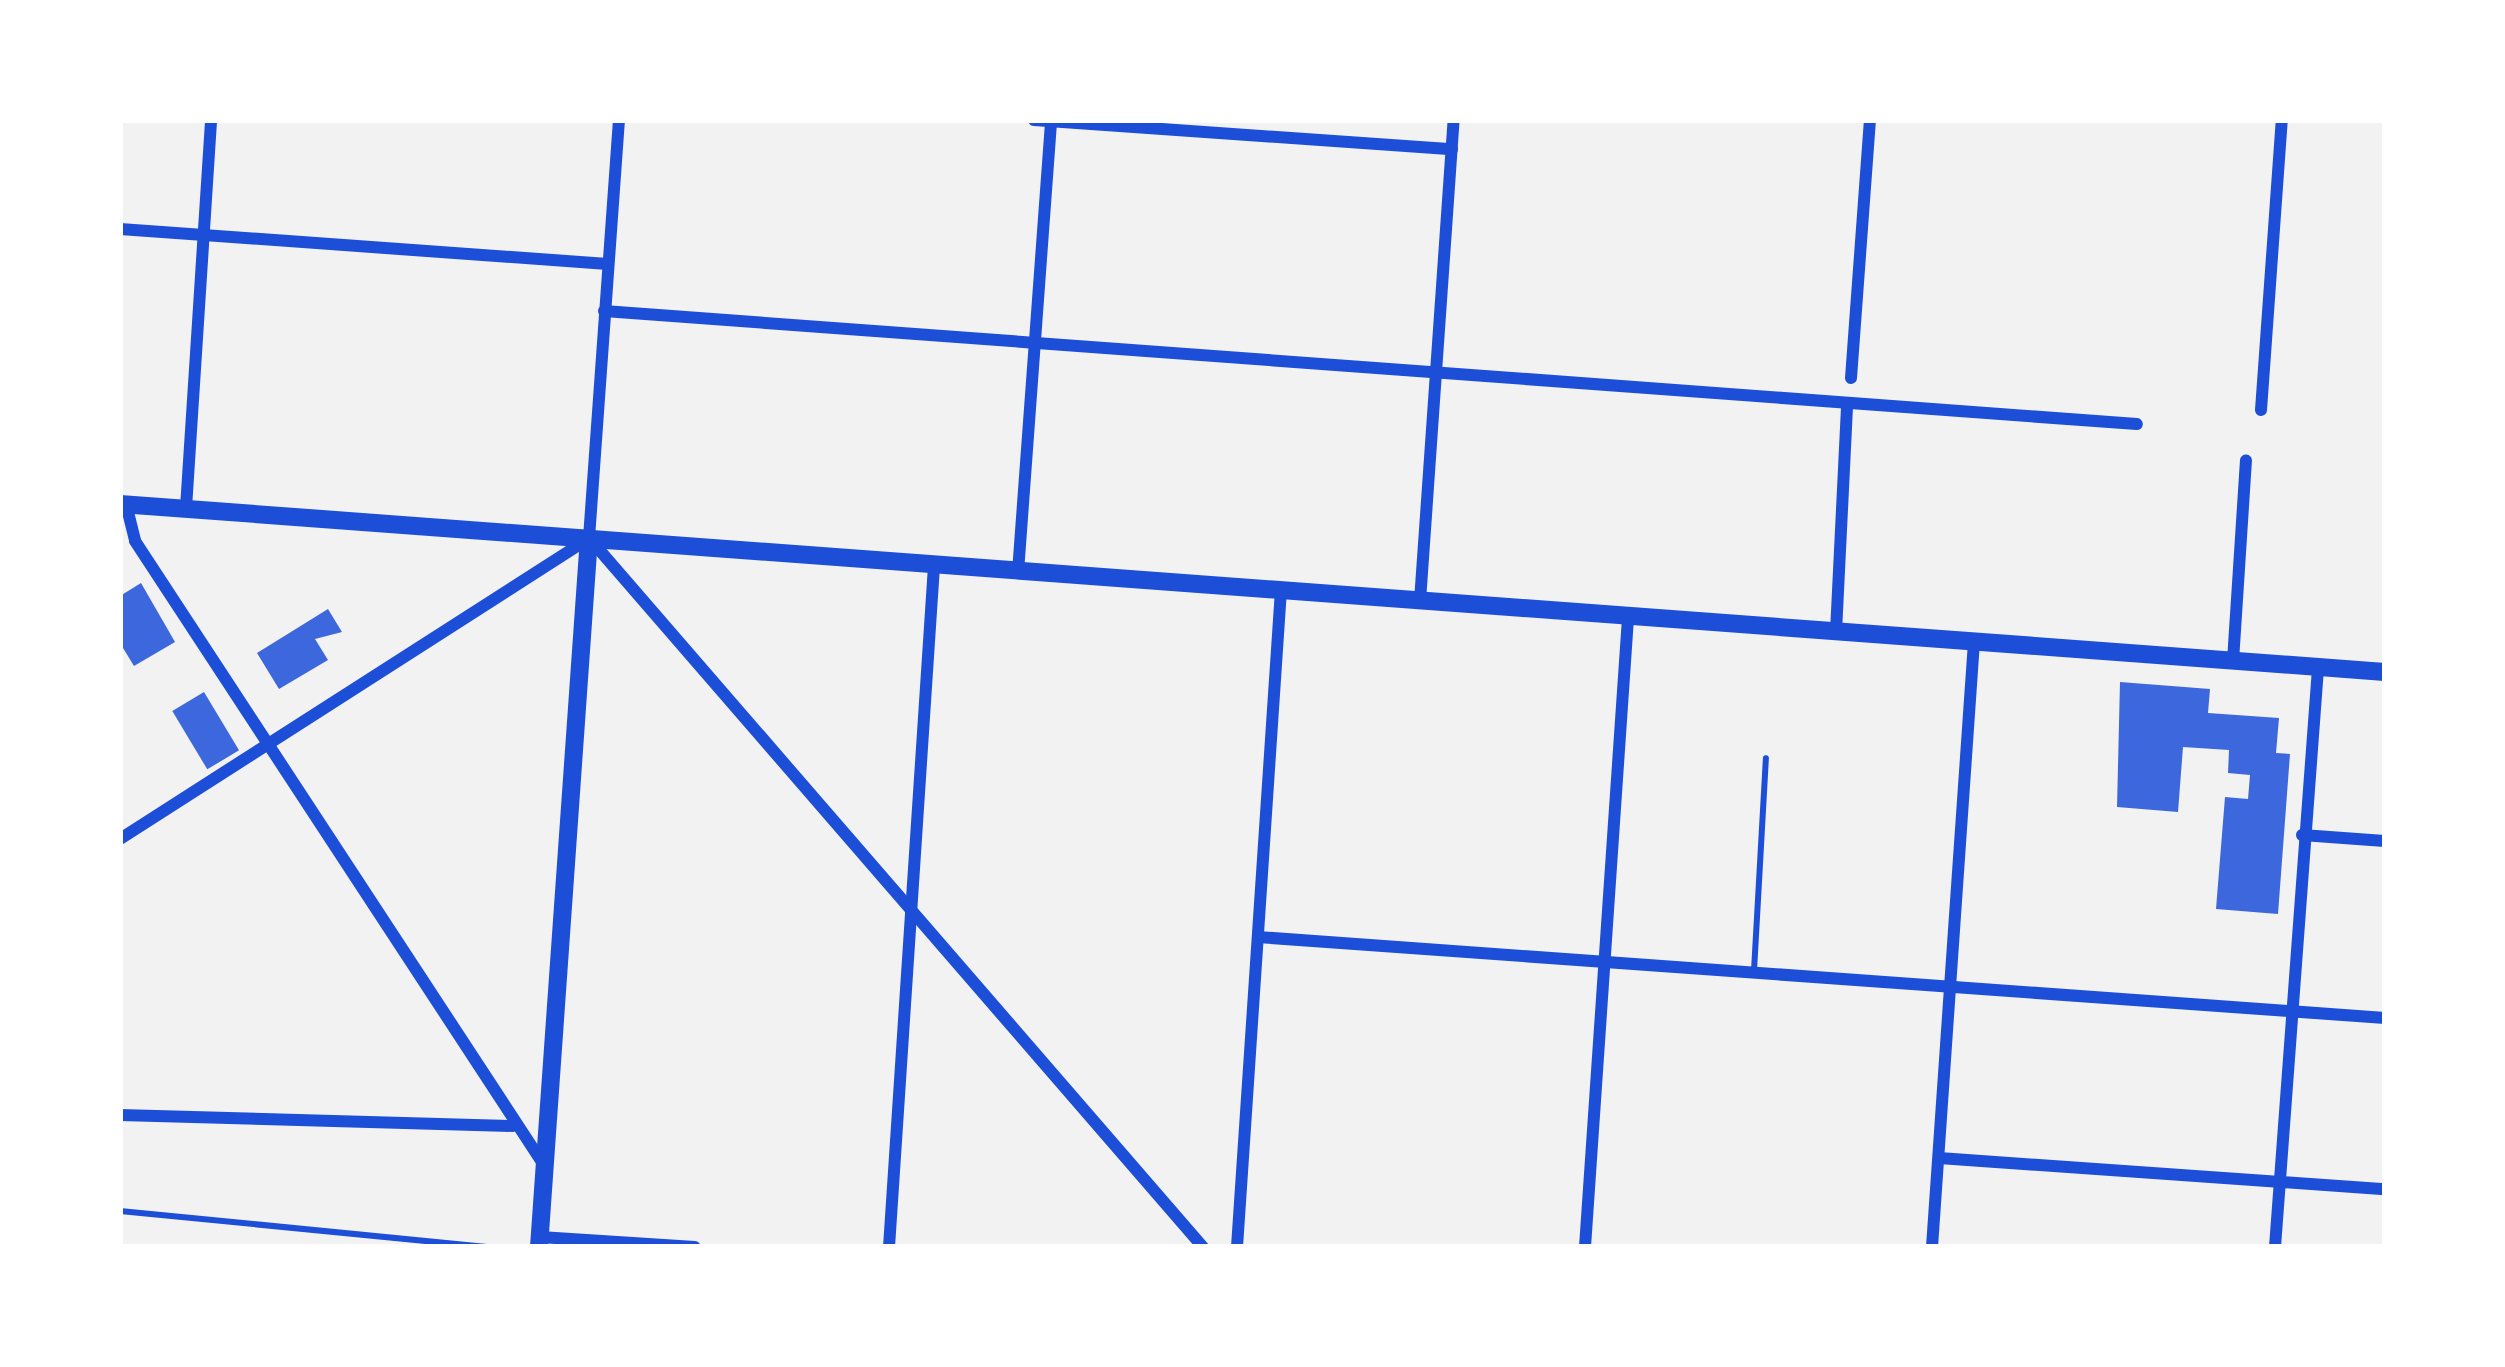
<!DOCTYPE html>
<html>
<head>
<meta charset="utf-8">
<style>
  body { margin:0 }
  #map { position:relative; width:2505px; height:1367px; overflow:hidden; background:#f2f2f2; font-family:Literata,serif }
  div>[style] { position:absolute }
  .building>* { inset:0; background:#3d67dc; transform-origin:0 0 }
  .service>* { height:6px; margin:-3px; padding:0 3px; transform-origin:3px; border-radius:3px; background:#1d4ed8 }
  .minor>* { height:12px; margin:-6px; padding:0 6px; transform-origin:6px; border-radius:6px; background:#1d4ed8 }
  .secondary>* { height:18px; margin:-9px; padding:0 9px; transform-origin:9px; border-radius:9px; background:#1d4ed8 }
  span { translate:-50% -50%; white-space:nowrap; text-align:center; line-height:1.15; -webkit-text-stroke:12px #fff; paint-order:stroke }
  .frame { position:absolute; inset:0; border:123px solid #fff; pointer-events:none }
</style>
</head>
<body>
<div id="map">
  <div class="building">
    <div style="clip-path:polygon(141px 583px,175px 642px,134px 666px,120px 643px,120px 596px)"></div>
    <div style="clip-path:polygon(328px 609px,342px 632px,315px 639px,328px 660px,279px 689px,257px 653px)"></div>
    <div style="clip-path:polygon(2120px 682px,2210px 689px,2208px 713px,2279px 718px,2276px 753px,2290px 754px,2278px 914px,2216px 909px,2225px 797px,2248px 799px,2250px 775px,2228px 773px,2229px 750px,2183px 747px,2178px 812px,2117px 807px)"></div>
    <div style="left:204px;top:692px;width:68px;height:37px;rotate:59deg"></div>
  </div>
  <div class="service">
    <div style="left:1754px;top:971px;width:213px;rotate:-86.8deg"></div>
    <div style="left:120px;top:1211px;width:371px;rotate:5.6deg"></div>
  </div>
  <div class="minor">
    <div style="left:1034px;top:120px;width:419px;rotate:4deg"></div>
    <div style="left:120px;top:229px;width:489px;rotate:4.1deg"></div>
    <div style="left:604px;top:311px;width:1537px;rotate:4.22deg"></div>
    <div style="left:1851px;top:378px;width:259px;rotate:-85.8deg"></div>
    <div style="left:2261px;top:410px;width:291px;rotate:-85.9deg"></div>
    <div style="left:126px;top:504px;width:38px;rotate:76deg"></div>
    <div style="left:135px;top:541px;width:746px;rotate:56.76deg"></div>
    <div style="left:186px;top:508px;width:389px;rotate:-86.3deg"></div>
    <div style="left:589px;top:538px;width:938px;rotate:49.11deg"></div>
    <div style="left:589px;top:538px;width:419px;rotate:-85.9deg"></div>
    <div style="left:1018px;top:572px;width:453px;rotate:-85.8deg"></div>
    <div style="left:1420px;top:601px;width:482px;rotate:-86deg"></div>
    <div style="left:1836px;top:632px;width:229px;rotate:-87.2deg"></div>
    <div style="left:2233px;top:661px;width:201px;rotate:-86.3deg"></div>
    <div style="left:2302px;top:835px;width:83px;rotate:4.1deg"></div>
    <div style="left:120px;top:839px;width:556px;rotate:-32.66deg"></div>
    <div style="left:1258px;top:937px;width:1130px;rotate:4.11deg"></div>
    <div style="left:120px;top:1115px;width:393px;rotate:1.6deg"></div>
    <div style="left:1939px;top:1158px;width:447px;rotate:4deg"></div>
    <div style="left:540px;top:1237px;width:155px;rotate:3.7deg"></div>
    <div style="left:889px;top:1247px;width:682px;rotate:-86.22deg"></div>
    <div style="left:1237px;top:1247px;width:658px;rotate:-86.17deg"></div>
    <div style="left:1585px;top:1247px;width:630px;rotate:-86.09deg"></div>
    <div style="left:1932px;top:1247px;width:606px;rotate:-86.03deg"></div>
    <div style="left:2275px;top:1247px;width:581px;rotate:-85.75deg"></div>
  </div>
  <div class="secondary">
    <div style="left:120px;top:504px;width:2271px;rotate:4.24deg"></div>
    <div style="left:539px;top:1247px;width:711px;rotate:-85.97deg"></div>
  </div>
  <div class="frame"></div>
</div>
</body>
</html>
